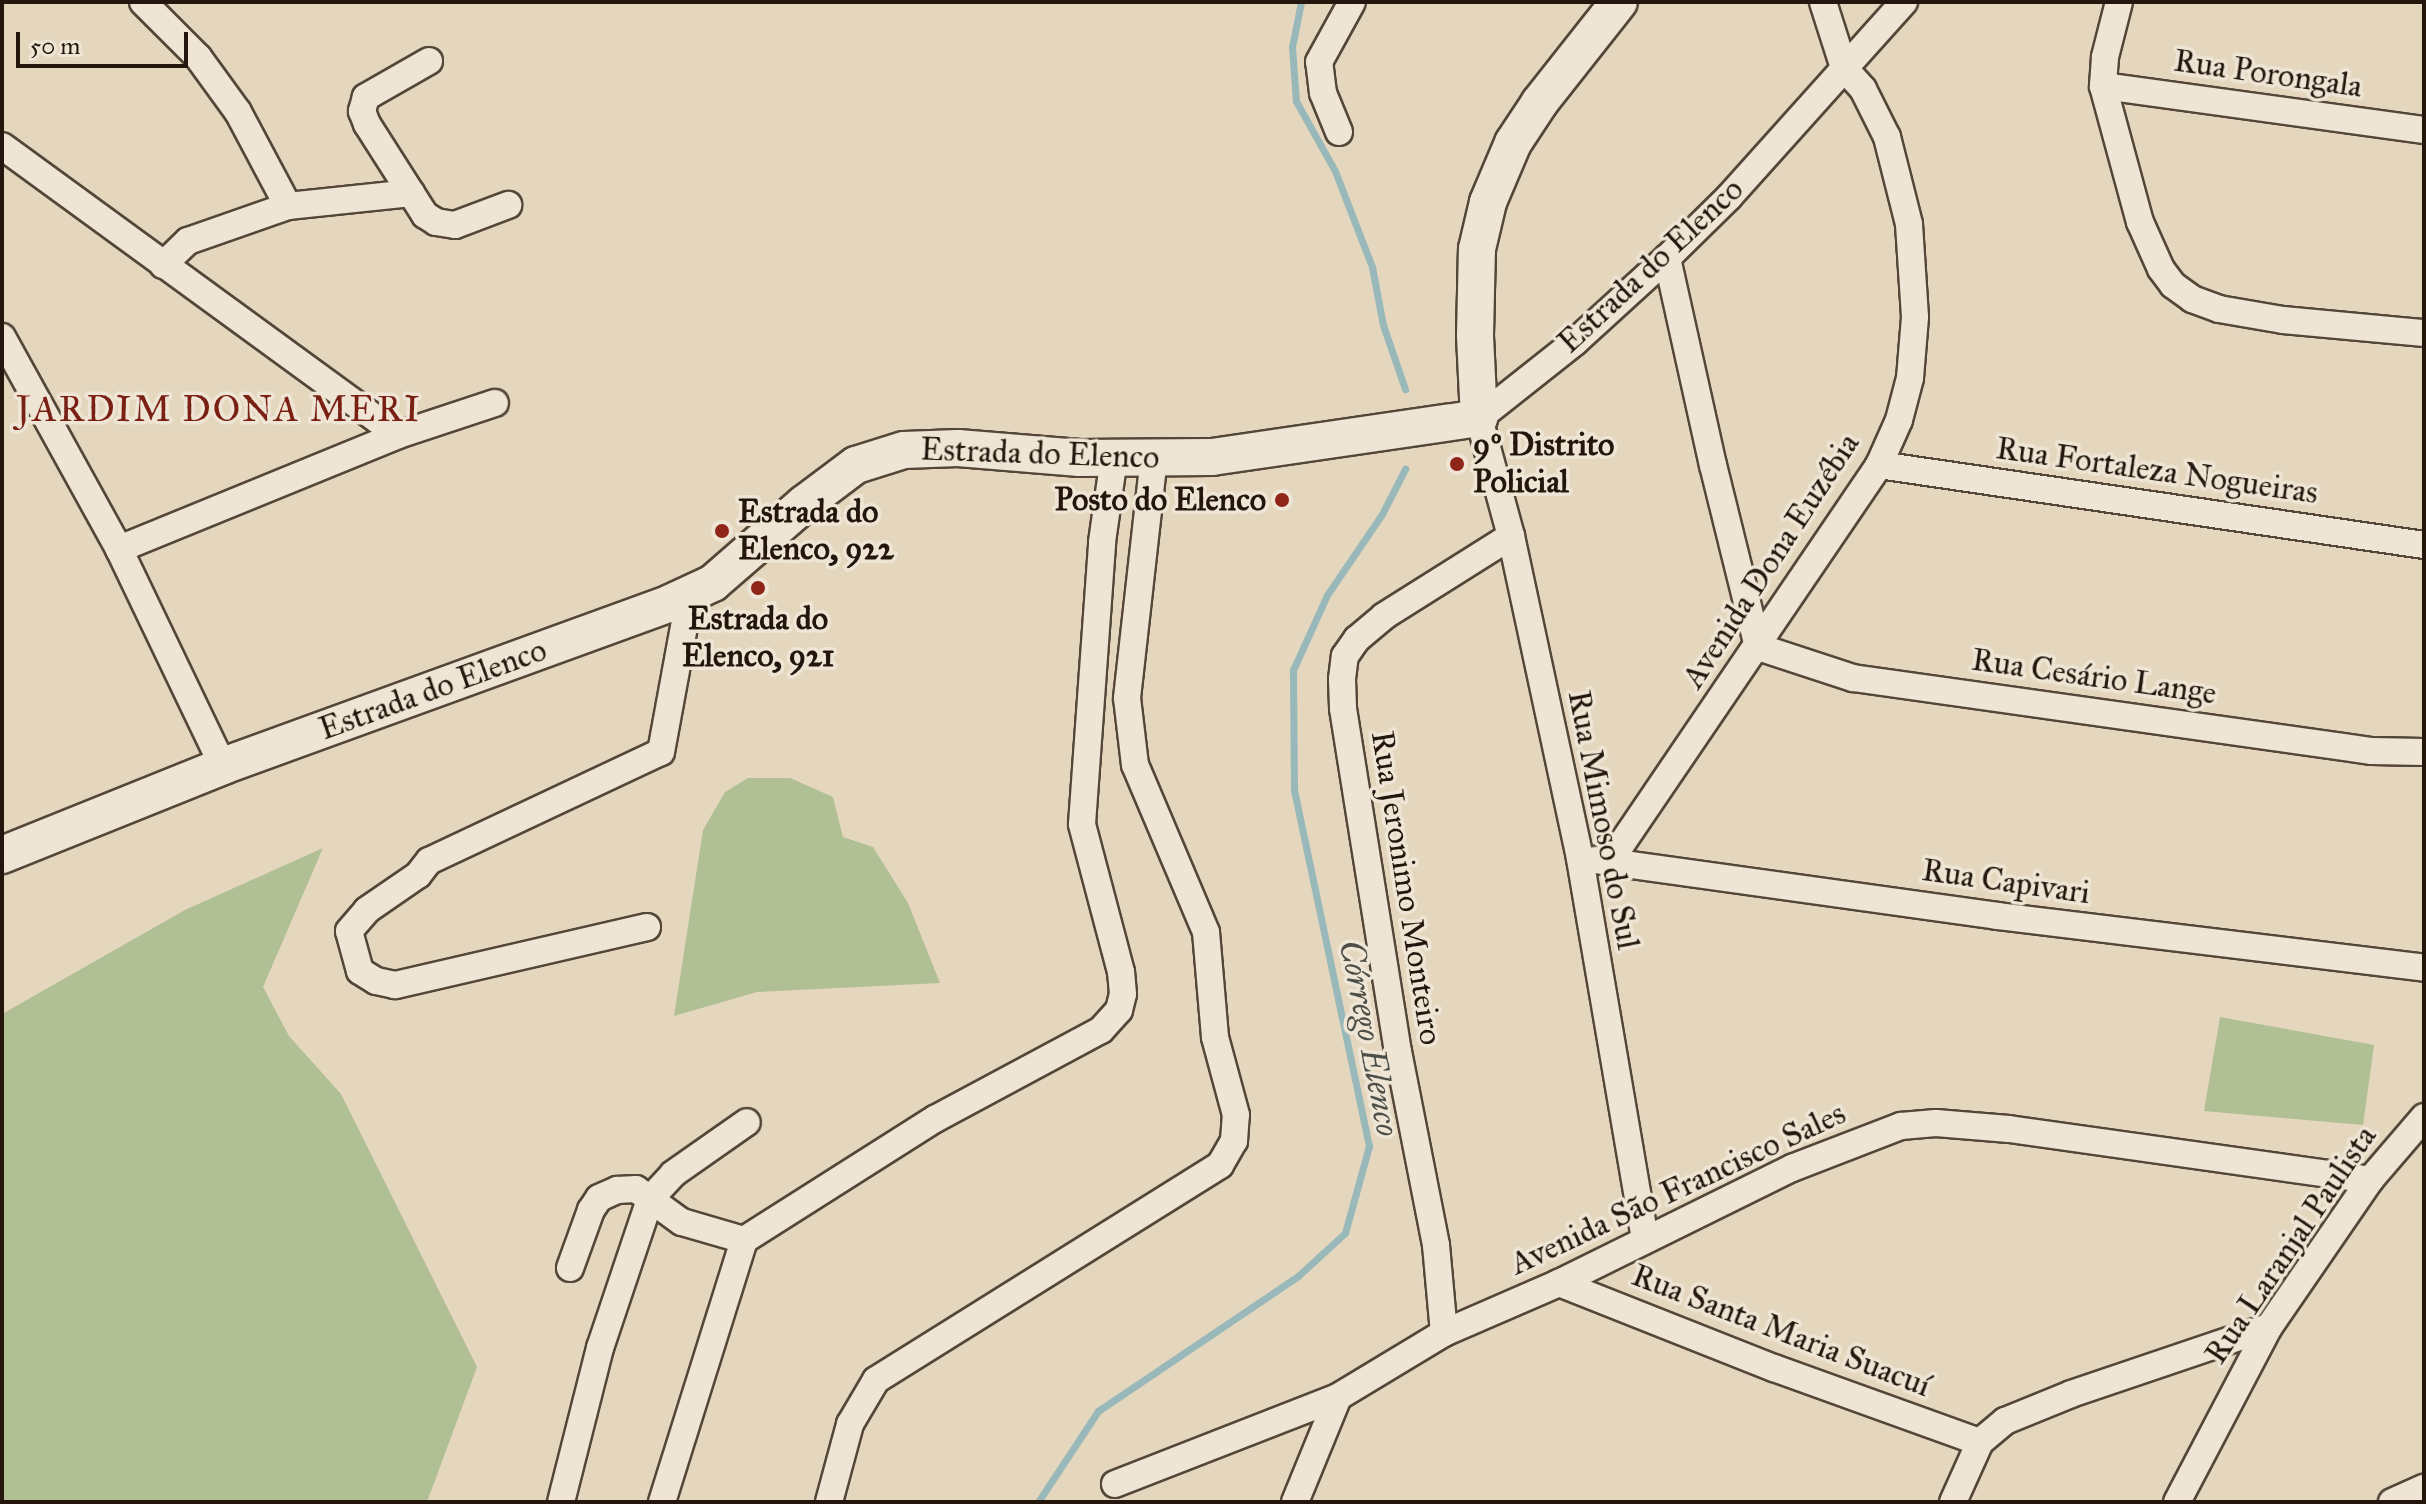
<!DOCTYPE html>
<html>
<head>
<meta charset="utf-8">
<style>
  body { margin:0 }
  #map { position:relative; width:2426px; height:1504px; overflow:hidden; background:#e5d7be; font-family:"IM FELL Great Primer",serif }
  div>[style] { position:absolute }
  .green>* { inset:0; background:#b1bf94 }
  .stream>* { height:7px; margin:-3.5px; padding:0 3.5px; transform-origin:3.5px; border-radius:3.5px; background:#98b8b9 }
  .roads { filter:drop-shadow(2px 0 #544638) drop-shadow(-2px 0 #544638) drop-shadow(0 2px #544638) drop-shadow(0 -2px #544638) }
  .street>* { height:26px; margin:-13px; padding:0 13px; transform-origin:13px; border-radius:13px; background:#eee5d5 }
  .secondary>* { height:36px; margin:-18px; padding:0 18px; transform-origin:18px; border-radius:18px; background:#eee5d5 }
  .dots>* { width:22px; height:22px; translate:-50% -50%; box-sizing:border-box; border:4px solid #eee5d5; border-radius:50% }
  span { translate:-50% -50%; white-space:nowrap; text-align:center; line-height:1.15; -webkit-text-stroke:7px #eee5d5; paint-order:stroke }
  .street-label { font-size:32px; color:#24160c }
  .poi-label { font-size:32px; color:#24160c; font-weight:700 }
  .left { translate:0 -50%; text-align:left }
  .right { translate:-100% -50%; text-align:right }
  .water-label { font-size:34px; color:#4d4f49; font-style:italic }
  .quarter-label { font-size:36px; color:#7a1f14; letter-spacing:2px }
  .frame { position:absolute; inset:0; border:4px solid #24160c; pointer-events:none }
  .scale { position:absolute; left:16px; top:32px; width:172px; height:36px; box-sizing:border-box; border:4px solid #24160c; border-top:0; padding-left:10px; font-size:24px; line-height:28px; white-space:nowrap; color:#24160c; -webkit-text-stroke:6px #eee5d5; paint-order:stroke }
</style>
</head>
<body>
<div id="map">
  <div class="green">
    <div style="clip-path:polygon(748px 778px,790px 778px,833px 797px,843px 837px,873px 847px,908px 903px,940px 983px,757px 992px,674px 1016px,703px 830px,725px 792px)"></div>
    <div style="clip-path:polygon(323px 848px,263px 987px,289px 1036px,341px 1094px,477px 1367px,427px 1502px,2px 1502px,2px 1014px,185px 910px)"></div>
    <div style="clip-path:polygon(2220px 1017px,2374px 1045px,2363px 1125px,2204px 1111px)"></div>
  </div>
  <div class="stream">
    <div style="left:1301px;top:2px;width:46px;rotate:101.3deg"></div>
    <div style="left:1292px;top:47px;width:54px;rotate:85.8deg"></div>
    <div style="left:1296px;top:101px;width:80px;rotate:60.9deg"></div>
    <div style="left:1335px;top:171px;width:103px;rotate:68.9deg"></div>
    <div style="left:1372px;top:267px;width:59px;rotate:79.3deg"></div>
    <div style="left:1383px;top:325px;width:68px;rotate:71deg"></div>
    <div style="left:1038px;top:1502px;width:109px;rotate:-56.6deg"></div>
    <div style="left:1098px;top:1411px;width:241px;rotate:-34deg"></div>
    <div style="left:1298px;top:1276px;width:64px;rotate:-42.5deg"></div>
    <div style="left:1345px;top:1233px;width:90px;rotate:-74.6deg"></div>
    <div style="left:1369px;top:1146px;width:364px;rotate:-101.9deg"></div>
    <div style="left:1294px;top:790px;width:120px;rotate:-90.5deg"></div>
    <div style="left:1293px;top:670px;width:82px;rotate:-65.6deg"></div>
    <div style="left:1327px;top:595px;width:98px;rotate:-55.8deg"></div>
    <div style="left:1382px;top:514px;width:51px;rotate:-62.9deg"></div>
  </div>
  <div class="roads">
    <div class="street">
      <div style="left:143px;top:2px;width:78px;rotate:45deg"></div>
      <div style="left:198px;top:57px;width:68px;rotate:54deg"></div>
      <div style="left:238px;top:112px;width:106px;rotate:62deg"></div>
      <div style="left:2119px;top:2px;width:57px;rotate:104.3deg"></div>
      <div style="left:2105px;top:57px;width:29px;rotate:94deg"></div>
      <div style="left:2103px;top:86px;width:141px;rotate:74.8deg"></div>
      <div style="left:2140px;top:222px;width:51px;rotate:65.9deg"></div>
      <div style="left:2161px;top:269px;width:20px;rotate:53deg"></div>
      <div style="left:2173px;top:285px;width:24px;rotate:36deg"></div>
      <div style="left:2192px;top:299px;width:29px;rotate:20deg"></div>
      <div style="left:2219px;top:309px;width:65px;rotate:9.8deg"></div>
      <div style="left:2283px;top:320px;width:142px;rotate:5.3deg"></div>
      <div style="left:429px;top:61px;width:73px;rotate:150.3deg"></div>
      <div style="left:366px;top:97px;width:15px;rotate:106deg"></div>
      <div style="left:362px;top:111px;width:14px;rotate:69deg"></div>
      <div style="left:367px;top:124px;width:108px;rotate:57.5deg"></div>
      <div style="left:425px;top:215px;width:13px;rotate:32deg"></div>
      <div style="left:436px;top:222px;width:19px;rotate:9deg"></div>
      <div style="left:455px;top:225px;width:57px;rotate:-20.7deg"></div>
      <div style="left:2103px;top:86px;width:324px;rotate:7.8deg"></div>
      <div style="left:1339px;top:132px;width:42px;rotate:-112.3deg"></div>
      <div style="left:1323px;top:93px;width:31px;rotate:-97deg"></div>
      <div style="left:1319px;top:62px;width:68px;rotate:-61.2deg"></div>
      <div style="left:2px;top:146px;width:490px;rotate:36.1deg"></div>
      <div style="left:1667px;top:258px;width:212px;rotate:77.5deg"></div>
      <div style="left:1713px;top:465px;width:187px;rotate:76.1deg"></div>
      <div style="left:1758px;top:647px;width:100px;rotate:18.1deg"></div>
      <div style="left:1853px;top:678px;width:524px;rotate:8.01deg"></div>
      <div style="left:2372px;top:751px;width:52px;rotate:1.1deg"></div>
      <div style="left:163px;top:265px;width:35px;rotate:-44deg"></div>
      <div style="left:188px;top:241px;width:106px;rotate:-19.3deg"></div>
      <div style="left:288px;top:206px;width:124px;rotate:-6deg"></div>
      <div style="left:2px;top:337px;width:242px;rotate:61.1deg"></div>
      <div style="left:119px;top:549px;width:241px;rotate:64.4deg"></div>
      <div style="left:1879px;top:465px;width:551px;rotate:8.35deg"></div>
      <div style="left:119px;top:549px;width:301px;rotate:-22.2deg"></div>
      <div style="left:398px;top:435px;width:102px;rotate:-18.3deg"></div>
      <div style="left:1595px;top:860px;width:406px;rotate:7.9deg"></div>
      <div style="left:1997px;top:916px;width:430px;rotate:6.9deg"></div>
      <div style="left:1610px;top:861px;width:479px;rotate:-55.8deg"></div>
      <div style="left:1879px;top:465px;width:49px;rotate:-66deg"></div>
      <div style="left:1899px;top:420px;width:43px;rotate:-75.3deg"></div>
      <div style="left:1910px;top:378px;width:61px;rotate:-85.3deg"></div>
      <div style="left:1915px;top:317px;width:93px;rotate:-93.7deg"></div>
      <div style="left:1909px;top:224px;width:90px;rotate:-104.2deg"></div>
      <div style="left:1887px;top:137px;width:54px;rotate:-116.6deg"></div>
      <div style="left:1863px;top:89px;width:28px;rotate:-132deg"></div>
      <div style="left:1844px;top:68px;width:69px;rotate:-107.7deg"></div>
      <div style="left:647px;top:927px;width:259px;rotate:167deg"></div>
      <div style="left:395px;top:985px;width:19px;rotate:-168deg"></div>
      <div style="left:376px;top:981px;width:19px;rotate:-148deg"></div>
      <div style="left:360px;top:971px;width:41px;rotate:-105.4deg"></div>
      <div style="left:349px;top:931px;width:28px;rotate:-49deg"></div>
      <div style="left:367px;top:910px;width:62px;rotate:-34.5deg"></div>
      <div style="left:418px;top:875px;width:18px;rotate:-52deg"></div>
      <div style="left:429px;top:861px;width:256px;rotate:-25.2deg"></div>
      <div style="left:661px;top:752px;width:161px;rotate:-79.6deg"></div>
      <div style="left:1645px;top:1239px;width:387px;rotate:-99.7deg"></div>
      <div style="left:1580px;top:858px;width:329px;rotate:-102.1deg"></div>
      <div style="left:1511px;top:536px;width:122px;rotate:-105.2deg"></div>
      <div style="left:1479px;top:418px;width:122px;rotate:-38.4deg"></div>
      <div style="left:1575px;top:342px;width:125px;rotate:-42.4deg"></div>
      <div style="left:1667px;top:258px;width:87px;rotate:-44.5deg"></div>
      <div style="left:1729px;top:197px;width:262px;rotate:-48.1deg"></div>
      <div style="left:570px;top:1268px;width:62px;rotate:-70.1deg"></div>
      <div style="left:591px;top:1210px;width:14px;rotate:-56deg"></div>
      <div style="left:599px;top:1198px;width:20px;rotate:-24deg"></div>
      <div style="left:617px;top:1190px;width:19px;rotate:-3deg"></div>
      <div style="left:636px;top:1189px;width:17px;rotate:36deg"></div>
      <div style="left:650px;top:1199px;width:34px;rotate:-47deg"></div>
      <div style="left:673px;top:1174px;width:90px;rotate:-35.1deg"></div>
      <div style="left:1559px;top:1283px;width:231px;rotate:21.6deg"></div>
      <div style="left:1774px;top:1368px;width:219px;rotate:19.8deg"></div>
      <div style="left:1444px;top:1333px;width:88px;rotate:-95.2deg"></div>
      <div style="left:1436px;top:1245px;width:197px;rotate:-101.1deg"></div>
      <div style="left:1398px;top:1052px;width:348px;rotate:-99.1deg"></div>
      <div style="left:1343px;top:708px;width:29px;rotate:-92deg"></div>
      <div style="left:1342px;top:679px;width:23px;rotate:-83deg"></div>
      <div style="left:1345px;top:656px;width:21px;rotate:-55deg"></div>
      <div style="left:1357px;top:639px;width:35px;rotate:-40deg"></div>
      <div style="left:1384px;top:616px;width:150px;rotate:-32.2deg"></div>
      <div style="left:1115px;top:1484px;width:239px;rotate:-21.3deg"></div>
      <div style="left:561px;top:1502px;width:159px;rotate:-75.8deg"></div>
      <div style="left:600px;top:1348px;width:157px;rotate:-71.4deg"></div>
      <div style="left:650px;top:1199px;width:39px;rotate:36deg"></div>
      <div style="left:682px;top:1222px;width:65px;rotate:16.2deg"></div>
      <div style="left:744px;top:1240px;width:226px;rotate:-32.4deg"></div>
      <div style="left:935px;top:1119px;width:188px;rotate:-28.2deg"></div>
      <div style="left:1101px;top:1030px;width:27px;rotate:-48deg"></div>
      <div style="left:1119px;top:1010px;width:16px;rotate:-76deg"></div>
      <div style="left:1123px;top:994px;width:22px;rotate:-95deg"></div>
      <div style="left:1121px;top:972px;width:153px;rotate:-104.8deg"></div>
      <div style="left:1082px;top:824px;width:283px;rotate:-85.9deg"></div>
      <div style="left:1102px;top:542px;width:85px;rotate:-81.9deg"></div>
      <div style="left:662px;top:1502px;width:275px;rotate:-72.6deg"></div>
      <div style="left:829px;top:1502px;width:81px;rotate:-74.9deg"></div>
      <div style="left:850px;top:1424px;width:51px;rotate:-59.4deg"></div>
      <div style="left:876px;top:1380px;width:406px;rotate:-32deg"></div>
      <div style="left:1220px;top:1165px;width:28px;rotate:-60deg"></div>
      <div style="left:1234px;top:1141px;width:26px;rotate:-86deg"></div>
      <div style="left:1236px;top:1115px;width:81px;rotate:-105.1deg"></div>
      <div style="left:1215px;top:1037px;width:105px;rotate:-94.9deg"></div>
      <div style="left:1206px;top:932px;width:181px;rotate:-113deg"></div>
      <div style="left:1135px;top:765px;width:67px;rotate:-96.8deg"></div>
      <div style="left:1127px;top:698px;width:242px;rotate:-83.6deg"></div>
      <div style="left:1295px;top:1502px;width:113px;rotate:-67.7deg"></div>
      <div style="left:1338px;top:1397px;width:124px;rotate:-31.1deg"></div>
      <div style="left:1444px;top:1333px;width:125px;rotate:-23.5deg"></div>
      <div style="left:1559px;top:1283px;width:260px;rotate:-26.3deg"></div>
      <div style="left:1792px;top:1168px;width:117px;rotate:-21.1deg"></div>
      <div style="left:1901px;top:1126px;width:35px;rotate:-5deg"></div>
      <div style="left:1936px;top:1123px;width:73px;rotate:4.7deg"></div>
      <div style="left:2009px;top:1129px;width:365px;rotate:8deg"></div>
      <div style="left:1953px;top:1502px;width:66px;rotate:-65.8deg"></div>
      <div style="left:1980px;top:1442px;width:33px;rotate:-40deg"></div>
      <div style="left:2005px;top:1421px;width:71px;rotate:-22.2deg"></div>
      <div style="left:2071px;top:1394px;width:209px;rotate:-18.7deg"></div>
      <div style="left:2177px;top:1502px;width:198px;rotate:-62.3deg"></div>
      <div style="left:2269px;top:1327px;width:178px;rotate:-55.5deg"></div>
      <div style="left:2370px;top:1180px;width:83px;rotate:-49.4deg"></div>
      <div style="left:2392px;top:1502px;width:35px;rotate:-24deg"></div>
    </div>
    <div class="secondary">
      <div style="left:2px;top:855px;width:238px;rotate:-21.9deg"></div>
      <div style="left:223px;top:766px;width:476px;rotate:-20deg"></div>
      <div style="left:670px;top:603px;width:47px;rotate:-24.9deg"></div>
      <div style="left:713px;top:583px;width:121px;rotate:-41deg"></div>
      <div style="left:804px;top:504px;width:65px;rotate:-36.9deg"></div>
      <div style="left:856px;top:465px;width:50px;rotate:-17.4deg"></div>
      <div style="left:904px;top:450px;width:54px;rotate:-2.1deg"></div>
      <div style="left:958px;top:448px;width:122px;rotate:4.7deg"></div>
      <div style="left:1080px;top:458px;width:132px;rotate:-0.4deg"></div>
      <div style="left:1212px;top:457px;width:270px;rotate:-8.3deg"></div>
      <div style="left:1479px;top:418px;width:83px;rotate:-92.8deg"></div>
      <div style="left:1475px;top:335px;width:86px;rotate:-88.7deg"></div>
      <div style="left:1477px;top:249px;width:48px;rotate:-76.8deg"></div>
      <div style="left:1488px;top:202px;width:64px;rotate:-67deg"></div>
      <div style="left:1513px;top:143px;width:49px;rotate:-56.6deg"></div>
      <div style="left:1540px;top:102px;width:127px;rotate:-51.7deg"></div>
    </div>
  </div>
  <div class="dots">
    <div style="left:1457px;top:464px;background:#8f2418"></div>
    <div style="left:1282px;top:500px;background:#8f2418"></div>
    <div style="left:722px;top:531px;background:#8f2418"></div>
    <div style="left:758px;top:588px;background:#8f2418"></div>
  </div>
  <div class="street-label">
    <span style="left:2268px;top:74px;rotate:8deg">Rua Porongala</span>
    <span style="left:1651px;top:266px;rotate:-43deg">Estrada do Elenco</span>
    <span style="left:1040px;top:454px;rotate:2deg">Estrada do Elenco</span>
    <span style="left:2157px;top:471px;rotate:8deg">Rua Fortaleza Nogueiras</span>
    <span style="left:1771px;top:561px;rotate:-57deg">Avenida Dona Euzébia</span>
    <span style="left:2094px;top:677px;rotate:8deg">Rua Cesário Lange</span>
    <span style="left:433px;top:690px;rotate:-20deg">Estrada do Elenco</span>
    <span style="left:1603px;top:820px;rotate:79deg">Rua Mimoso do Sul</span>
    <span style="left:2006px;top:882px;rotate:8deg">Rua Capivari</span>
    <span style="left:1406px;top:888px;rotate:81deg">Rua Jeronimo Monteiro</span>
    <span style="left:1678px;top:1189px;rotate:-25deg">Avenida São Francisco Sales</span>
    <span style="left:2291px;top:1245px;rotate:-56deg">Rua Laranjal Paulista</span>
    <span style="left:1781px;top:1331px;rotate:21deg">Rua Santa Maria Suacuí</span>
  </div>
  <div class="poi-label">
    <span class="left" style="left:1473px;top:464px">9º Distrito<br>Policial</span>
    <span class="right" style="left:1266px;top:500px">Posto do Elenco</span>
    <span class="left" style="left:738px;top:531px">Estrada do<br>Elenco, 922</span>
    <span style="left:758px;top:638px">Estrada do<br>Elenco, 921</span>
  </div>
  <div class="water-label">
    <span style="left:1370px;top:1038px;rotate:79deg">Córrego Elenco</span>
  </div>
  <div class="quarter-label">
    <span style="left:219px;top:410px">JARDIM DONA MERI</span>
  </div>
  <div class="frame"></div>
  <div class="scale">50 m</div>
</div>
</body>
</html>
